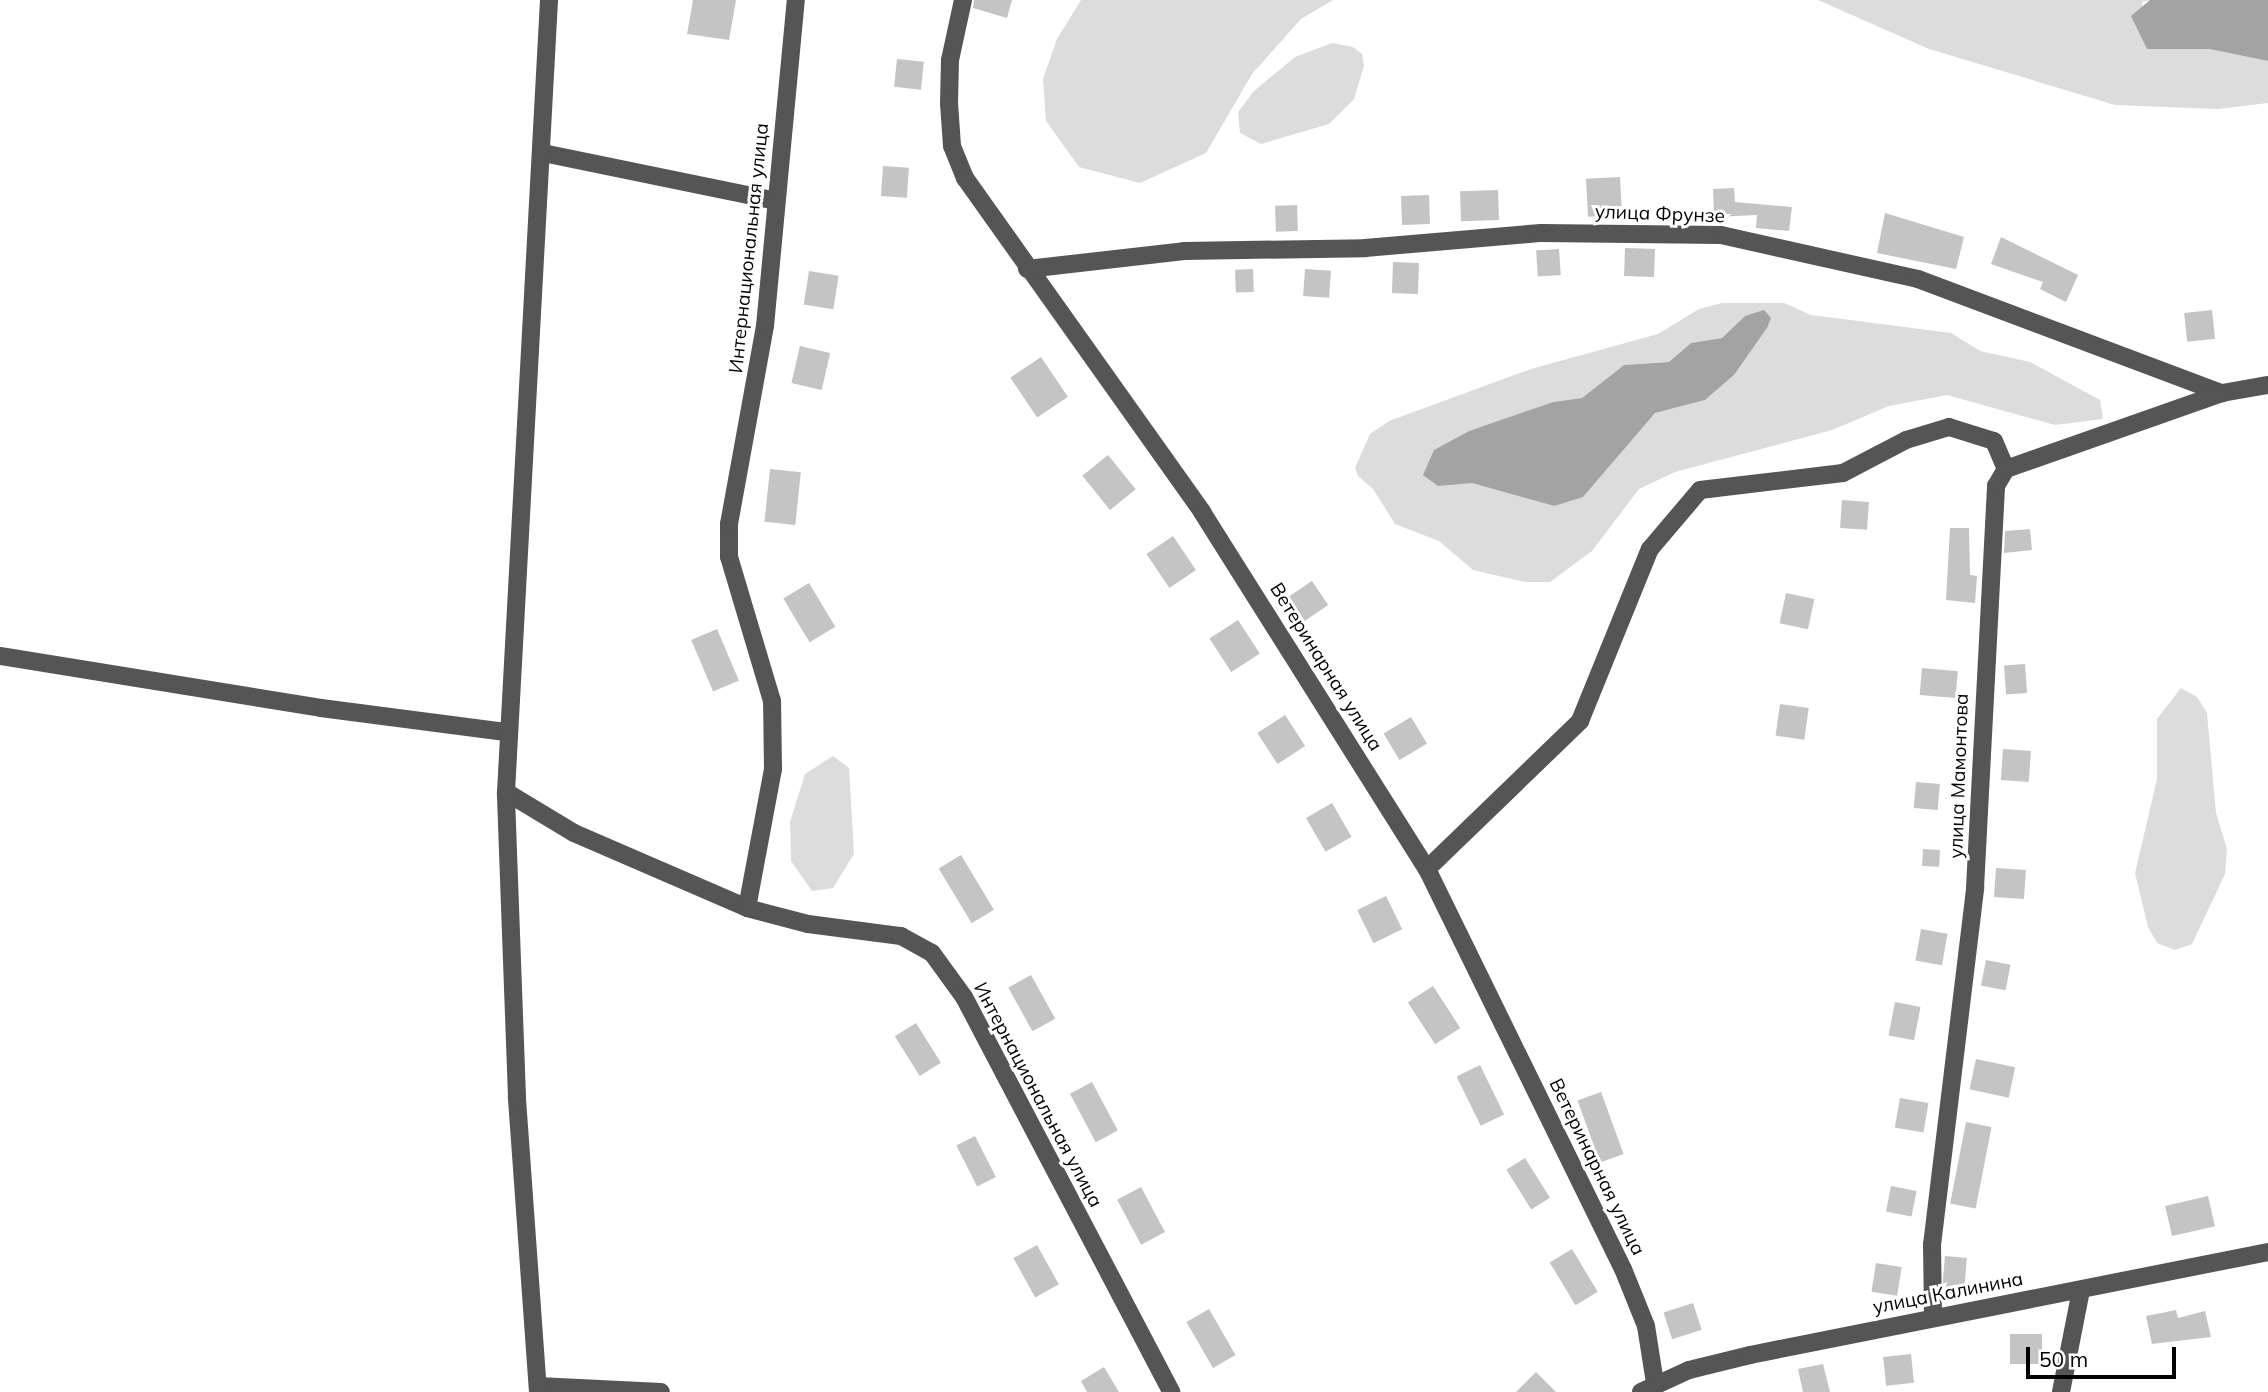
<!DOCTYPE html>
<html>
<head>
<meta charset="utf-8">
<style>
  body { margin:0 }
  #map { position:relative; width:2268px; height:1392px; overflow:hidden; background:#fff; font-family:Mulish,sans-serif }
  div>[style] { position:absolute }
  .green>* { inset:0; background:#dcdcdc }
  .water>* { inset:0; background:#a3a3a3 }
  .building>* { inset:0; background:#c4c4c4; transform-origin:0 0 }
  .minor>* { height:18px; margin:-9px; padding:0 9px; transform-origin:9px; border-radius:9px; background:#555 }
  span { translate:-50% -50%; white-space:nowrap; text-align:center; line-height:1.15; -webkit-text-stroke:6px #fff; paint-order:stroke }
  .street-label { font-size:19px; color:#000 }
  .scale { position:absolute; left:2026px; top:1347px; width:150px; height:32px; box-sizing:border-box; border:4px solid #000; border-top:0; padding-left:9px; font-size:21px; line-height:24px; white-space:nowrap; color:#000; -webkit-text-stroke:5px #fff; paint-order:stroke }
</style>
</head>
<body>
<div id="map">
  <div class="green">
    <div style="clip-path:polygon(1081px 0,1333px 0,1301px 19px,1252px 74px,1206px 153px,1140px 183px,1079px 167px,1046px 121px,1043px 79px,1057px 39px)"></div>
    <div style="clip-path:polygon(1818px 0,2150px 0,2142px 2px,2147px 48px,2209px 49px,2268px 61px,2268px 103px,2218px 109px,2115px 105px,1929px 49px)"></div>
    <div style="clip-path:polygon(1332px 43px,1353px 47px,1362px 54px,1364px 66px,1354px 99px,1329px 124px,1261px 144px,1240px 133px,1238px 112px,1254px 91px,1295px 57px)"></div>
    <div style="clip-path:polygon(evenodd,1722px 303px,1784px 303px,1811px 315px,1951px 333px,1980px 351px,2030px 362px,2100px 400px,2103px 419px,2055px 425px,1947px 395px,1889px 406px,1832px 430px,1675px 472px,1639px 489px,1592px 551px,1550px 582px,1525px 582px,1473px 570px,1439px 541px,1395px 524px,1373px 489px,1358px 476px,1355px 468px,1370px 434px,1389px 421px,1531px 369px,1658px 334px,1699px 309px,1722px 303px,1745px 316px,1767px 328px,1734px 375px,1705px 400px,1655px 413px,1620px 448px,1598px 480px,1554px 506px,1472px 483px,1434px 450px,1469px 431px,1553px 402px,1582px 398px,1624px 365px,1669px 362px,1691px 343px,1722px 338px,1745px 316px)"></div>
    <div style="clip-path:polygon(2181px 688px,2197px 697px,2207px 713px,2216px 813px,2227px 849px,2225px 874px,2192px 944px,2175px 950px,2157px 943px,2148px 927px,2135px 873px,2157px 779px,2157px 719px)"></div>
    <div style="clip-path:polygon(833px 756px,849px 768px,854px 854px,833px 888px,812px 891px,791px 861px,790px 822px,805px 774px)"></div>
  </div>
  <div class="water">
    <div style="clip-path:polygon(2150px 0,2268px 0,2268px 61px,2209px 49px,2147px 49px,2131px 16px)"></div>
    <div style="clip-path:polygon(1764px 310px,1771px 318px,1767px 328px,1734px 375px,1705px 400px,1655px 413px,1583px 497px,1554px 506px,1472px 483px,1438px 486px,1423px 475px,1434px 450px,1469px 431px,1553px 402px,1582px 398px,1624px 365px,1669px 362px,1691px 343px,1722px 338px,1745px 316px)"></div>
  </div>
  <div class="building">
    <div style="clip-path:polygon(693px 0,736px 0,729px 40px,687px 34px)"></div>
    <div style="clip-path:polygon(974px 0,1012px 0,1007px 18px,973px 8px)"></div>
    <div style="left:897px;top:59px;width:27px;height:28px;rotate:6deg"></div>
    <div style="left:883px;top:166px;width:26px;height:30px;rotate:4deg"></div>
    <div style="left:1620px;top:177px;width:38px;height:34px;rotate:87deg"></div>
    <div style="clip-path:polygon(1734px 188px,1735px 202px,1792px 207px,1789px 231px,1756px 228px,1757px 215px,1714px 217px,1713px 189px)"></div>
    <div style="left:1498px;top:190px;width:30px;height:38px;rotate:88deg"></div>
    <div style="left:1429px;top:195px;width:29px;height:28px;rotate:88deg"></div>
    <div style="left:1297px;top:205px;width:26px;height:22px;rotate:88deg"></div>
    <div style="clip-path:polygon(1885px 213px,1964px 237px,1956px 269px,1877px 253px)"></div>
    <div style="clip-path:polygon(2001px 237px,2078px 275px,2066px 302px,2040px 289px,2043px 282px,1991px 264px)"></div>
    <div style="left:1625px;top:248px;width:30px;height:28px;rotate:2deg"></div>
    <div style="left:1559px;top:249px;width:26px;height:23px;rotate:86deg"></div>
    <div style="left:1393px;top:262px;width:26px;height:31px;rotate:2deg"></div>
    <div style="left:1253px;top:269px;width:23px;height:18px;rotate:88deg"></div>
    <div style="left:1305px;top:269px;width:26px;height:27px;rotate:4deg"></div>
    <div style="left:809px;top:271px;width:30px;height:34px;rotate:9deg"></div>
    <div style="left:2212px;top:310px;width:29px;height:28px;rotate:84deg"></div>
    <div style="left:800px;top:346px;width:31px;height:38px;rotate:13deg"></div>
    <div style="left:1041px;top:357px;width:48px;height:37px;rotate:56deg"></div>
    <div style="left:1108px;top:455px;width:44px;height:33px;rotate:51deg"></div>
    <div style="left:770px;top:469px;width:31px;height:53px;rotate:6deg"></div>
    <div style="left:1842px;top:500px;width:27px;height:28px;rotate:4deg"></div>
    <div style="clip-path:polygon(1950px 528px,1969px 528px,1970px 575px,1977px 576px,1975px 603px,1946px 600px)"></div>
    <div style="clip-path:polygon(2030px 529px,2032px 550px,2004px 553px,2005px 531px)"></div>
    <div style="left:1173px;top:536px;width:41px;height:32px;rotate:56deg"></div>
    <div style="left:1312px;top:581px;width:29px;height:31px;rotate:56deg"></div>
    <div style="left:809px;top:583px;width:51px;height:30px;rotate:59deg"></div>
    <div style="left:1786px;top:593px;width:29px;height:31px;rotate:12deg"></div>
    <div style="left:1238px;top:620px;width:40px;height:34px;rotate:57deg"></div>
    <div style="left:717px;top:629px;width:56px;height:28px;rotate:67deg"></div>
    <div style="left:2025px;top:664px;width:29px;height:21px;rotate:86deg"></div>
    <div style="left:1922px;top:668px;width:36px;height:27px;rotate:5deg"></div>
    <div style="left:1780px;top:704px;width:29px;height:32px;rotate:8deg"></div>
    <div style="left:1285px;top:715px;width:37px;height:33px;rotate:57deg"></div>
    <div style="left:1411px;top:717px;width:31px;height:32px;rotate:59deg"></div>
    <div style="left:2003px;top:749px;width:28px;height:31px;rotate:4deg"></div>
    <div style="left:1916px;top:782px;width:24px;height:26px;rotate:5deg"></div>
    <div style="left:1332px;top:803px;width:39px;height:30px;rotate:60deg"></div>
    <div style="left:1923px;top:849px;width:17px;height:17px;rotate:3deg"></div>
    <div style="left:961px;top:855px;width:64px;height:26px;rotate:59deg"></div>
    <div style="left:1996px;top:868px;width:30px;height:29px;rotate:4deg"></div>
    <div style="left:1386px;top:896px;width:37px;height:32px;rotate:64deg"></div>
    <div style="left:1921px;top:929px;width:27px;height:32px;rotate:10deg"></div>
    <div style="left:1986px;top:960px;width:25px;height:26px;rotate:11deg"></div>
    <div style="left:1031px;top:975px;width:50px;height:26px;rotate:61deg"></div>
    <div style="left:1433px;top:986px;width:50px;height:30px;rotate:57deg"></div>
    <div style="left:1895px;top:1002px;width:26px;height:34px;rotate:11deg"></div>
    <div style="left:916px;top:1023px;width:47px;height:25px;rotate:58deg"></div>
    <div style="left:1976px;top:1059px;width:40px;height:31px;rotate:12deg"></div>
    <div style="left:1480px;top:1065px;width:55px;height:26px;rotate:64deg"></div>
    <div style="left:1092px;top:1082px;width:55px;height:25px;rotate:62deg"></div>
    <div style="left:1601px;top:1092px;width:66px;height:25px;rotate:70deg"></div>
    <div style="left:1900px;top:1098px;width:29px;height:30px;rotate:10deg"></div>
    <div style="left:1966px;top:1122px;width:26px;height:83px;rotate:11deg"></div>
    <div style="left:975px;top:1136px;width:46px;height:21px;rotate:63deg"></div>
    <div style="left:1525px;top:1158px;width:47px;height:22px;rotate:58deg"></div>
    <div style="left:1891px;top:1186px;width:26px;height:26px;rotate:11deg"></div>
    <div style="left:1141px;top:1187px;width:51px;height:27px;rotate:62deg"></div>
    <div style="left:2208px;top:1196px;width:31px;height:44px;rotate:77deg"></div>
    <div style="left:1037px;top:1245px;width:45px;height:27px;rotate:61deg"></div>
    <div style="left:1572px;top:1249px;width:50px;height:26px;rotate:59deg"></div>
    <div style="left:1945px;top:1256px;width:22px;height:32px;rotate:5deg"></div>
    <div style="left:1876px;top:1263px;width:26px;height:29px;rotate:9deg"></div>
    <div style="left:1693px;top:1303px;width:28px;height:31px;rotate:72deg"></div>
    <div style="left:1209px;top:1309px;width:53px;height:26px;rotate:60deg"></div>
    <div style="clip-path:polygon(2176px 1310px,2178px 1318px,2205px 1311px,2211px 1337px,2152px 1344px,2146px 1316px)"></div>
    <div style="left:2010px;top:1334px;width:32px;height:30px"></div>
    <div style="left:1911px;top:1354px;width:29px;height:28px;rotate:84deg"></div>
    <div style="clip-path:polygon(1823px 1364px,1830px 1392px,1803px 1392px,1798px 1369px)"></div>
    <div style="clip-path:polygon(1104px 1367px,1119px 1392px,1087px 1392px,1081px 1381px)"></div>
    <div style="clip-path:polygon(1536px 1372px,1556px 1392px,1516px 1392px)"></div>
  </div>
  <div class="minor">
    <div style="left:963px;top:0;width:61px;rotate:102.2deg"></div>
    <div style="left:950px;top:60px;width:43px;rotate:91.3deg"></div>
    <div style="left:949px;top:103px;width:43px;rotate:86deg"></div>
    <div style="left:952px;top:146px;width:35px;rotate:68deg"></div>
    <div style="left:965px;top:178px;width:410px;rotate:54.6deg"></div>
    <div style="left:1202px;top:512px;width:422px;rotate:57.8deg"></div>
    <div style="left:1427px;top:869px;width:445px;rotate:63.9deg"></div>
    <div style="left:1623px;top:1269px;width:61px;rotate:68deg"></div>
    <div style="left:1646px;top:1326px;width:58px;rotate:81deg"></div>
    <div style="left:543px;top:153px;width:238px;rotate:11.6deg"></div>
    <div style="left:1027px;top:269px;width:158px;rotate:-6.5deg"></div>
    <div style="left:1184px;top:251px;width:181px;rotate:-0.9deg"></div>
    <div style="left:1365px;top:248px;width:177px;rotate:-4.9deg"></div>
    <div style="left:1541px;top:233px;width:180px;rotate:0.6deg"></div>
    <div style="left:1721px;top:235px;width:202px;rotate:12.6deg"></div>
    <div style="left:1918px;top:279px;width:325px;rotate:20.6deg"></div>
    <div style="left:2222px;top:393px;width:47px;rotate:-9.9deg"></div>
    <div style="left:0;top:656px;width:325px;rotate:9.2deg"></div>
    <div style="left:321px;top:708px;width:188px;rotate:7.4deg"></div>
    <div style="left:506px;top:792px;width:79px;rotate:31.1deg"></div>
    <div style="left:574px;top:833px;width:189px;rotate:23.4deg"></div>
    <div style="left:747px;top:908px;width:63px;rotate:14.7deg"></div>
    <div style="left:808px;top:924px;width:94px;rotate:7.4deg"></div>
    <div style="left:901px;top:936px;width:35px;rotate:29deg"></div>
    <div style="left:932px;top:953px;width:54px;rotate:54deg"></div>
    <div style="left:964px;top:997px;width:446px;rotate:62.3deg"></div>
    <div style="left:1427px;top:869px;width:213px;rotate:-44deg"></div>
    <div style="left:1580px;top:721px;width:186px;rotate:-67.9deg"></div>
    <div style="left:1650px;top:549px;width:77px;rotate:-49.7deg"></div>
    <div style="left:1700px;top:490px;width:144px;rotate:-6.8deg"></div>
    <div style="left:1843px;top:473px;width:71px;rotate:-27.6deg"></div>
    <div style="left:1906px;top:440px;width:45px;rotate:-16.8deg"></div>
    <div style="left:1949px;top:427px;width:47px;rotate:17.3deg"></div>
    <div style="left:1994px;top:441px;width:30px;rotate:67deg"></div>
    <div style="left:747px;top:908px;width:141px;rotate:-79.4deg"></div>
    <div style="left:773px;top:769px;width:68px;rotate:-90.8deg"></div>
    <div style="left:772px;top:701px;width:150px;rotate:-106.6deg"></div>
    <div style="left:729px;top:557px;width:33px;rotate:-90deg"></div>
    <div style="left:729px;top:524px;width:201px;rotate:-79.7deg"></div>
    <div style="left:765px;top:326px;width:327px;rotate:-84.6deg"></div>
    <div style="left:1933px;top:1315px;width:70px;rotate:-90.8deg"></div>
    <div style="left:1932px;top:1245px;width:360px;rotate:-83.1deg"></div>
    <div style="left:1975px;top:888px;width:403px;rotate:-87deg"></div>
    <div style="left:1996px;top:486px;width:20px;rotate:-60deg"></div>
    <div style="left:2006px;top:469px;width:229px;rotate:-19.4deg"></div>
    <div style="left:538px;top:1386px;width:123px;rotate:2.8deg"></div>
    <div style="left:538px;top:1392px;width:296px;rotate:-94.1deg"></div>
    <div style="left:517px;top:1097px;width:305px;rotate:-92.1deg"></div>
    <div style="left:506px;top:792px;width:793px;rotate:-86.89deg"></div>
    <div style="left:1641px;top:1392px;width:53px;rotate:-24.6deg"></div>
    <div style="left:1689px;top:1370px;width:63px;rotate:-13.8deg"></div>
    <div style="left:1750px;top:1355px;width:528px;rotate:-11.25deg"></div>
    <div style="left:2061px;top:1392px;width:104px;rotate:-78.9deg"></div>
  </div>
  <div class="street-label">
    <span style="left:1660px;top:214px;rotate:2deg">улица Фрунзе</span>
    <span style="left:749px;top:248px;rotate:-84deg">Интернациональная улица</span>
    <span style="left:1326px;top:667px;rotate:58deg">Ветеринарная улица</span>
    <span style="left:1959px;top:776px;rotate:-88deg">улица Мамонтова</span>
    <span style="left:1038px;top:1095px;rotate:62deg">Интернациональная улица</span>
    <span style="left:1597px;top:1167px;rotate:64deg">Ветеринарная улица</span>
    <span style="left:1948px;top:1293px;rotate:-11deg">улица Калинина</span>
  </div>
  <div class="scale">50 m</div>
</div>
</body>
</html>
